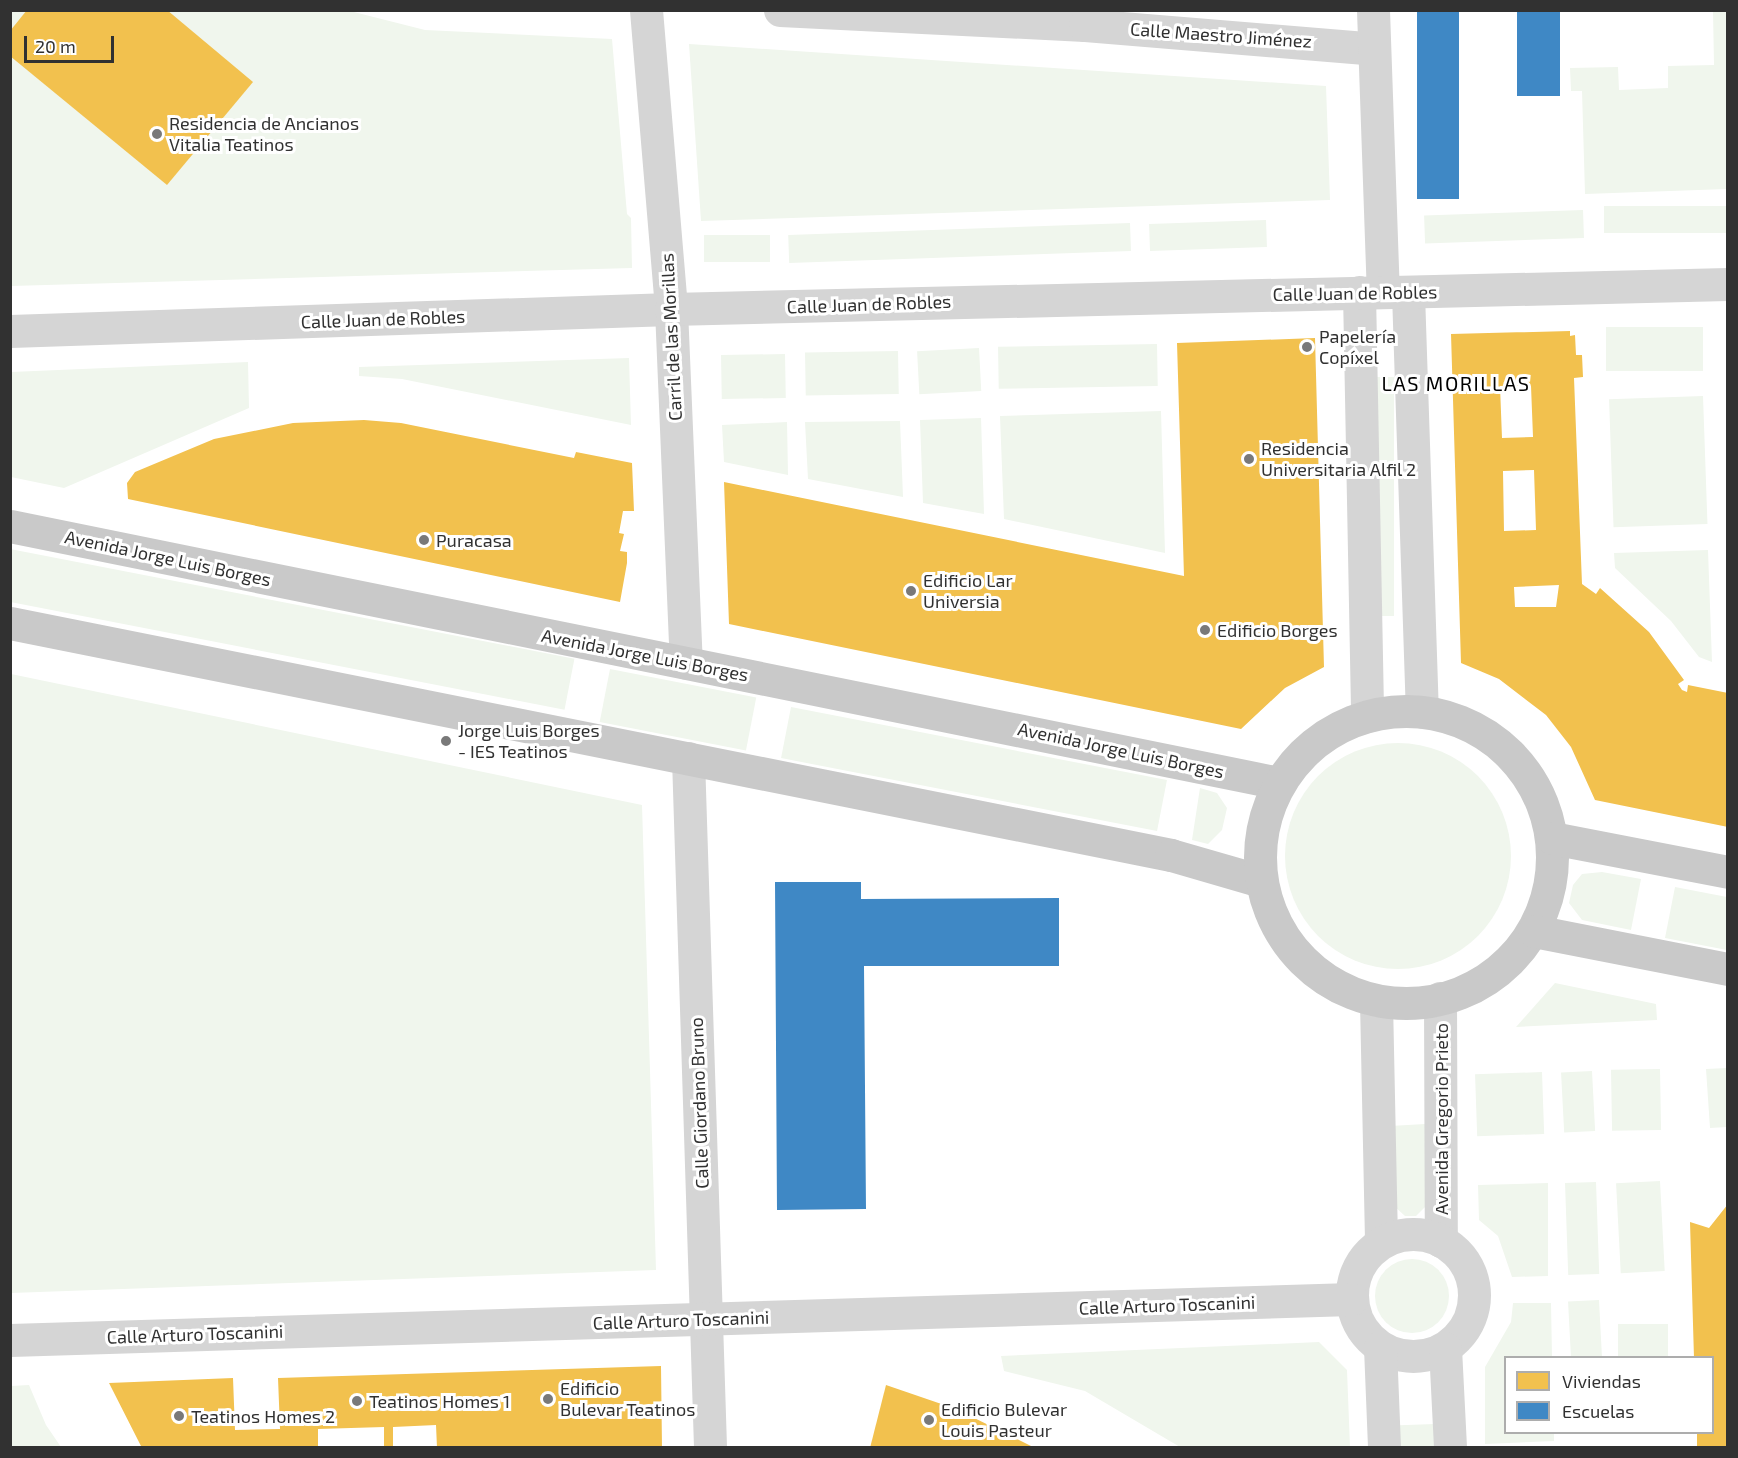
<!DOCTYPE html>
<html>
<head>
<meta charset="utf-8">
<style>
  body { margin:0 }
  #map { position:relative; width:1738px; height:1458px; overflow:hidden; background:#fff; font-family:"Exo 2",sans-serif }
  div>[style] { position:absolute }
  .green>* { inset:0; background:#f0f6ed; transform-origin:0 0 }
  .round { border-radius:50% }
  .homes>* { inset:0; background:#f2c14e }
  .schools>* { inset:0; background:#3f88c5; transform-origin:0 0 }
  .minor>* { height:33px; margin:-16.5px; padding:0 16.5px; transform-origin:16.5px; border-radius:16.5px; background:#d5d5d5 }
  .minor>.ring { margin:-16.5px; padding:0; box-sizing:content-box; background:none; border:33px solid #d5d5d5; border-radius:50% }
  .major>* { height:33px; margin:-16.5px; padding:0 16.5px; transform-origin:16.5px; border-radius:16.5px; background:#c9c9c9 }
  .major>.ring { margin:-16.5px; padding:0; box-sizing:content-box; background:none; border:33px solid #c9c9c9; border-radius:50% }
  .dots>* { width:16px; height:16px; translate:-50% -50%; box-sizing:border-box; border:3px solid #fff; border-radius:50% }
  span { translate:-50% -50%; white-space:nowrap; text-align:center; line-height:1.15; -webkit-text-stroke:6px #fff; paint-order:stroke }
  .street-label { font-size:18px; color:#313131 }
  .poi-label { font-size:18px; color:#313131 }
  .left { translate:0 -50%; text-align:left }
  .neighbourhood-label { font-size:20px; color:#000; letter-spacing:1.5px }
  .frame { position:absolute; inset:0; border:12px solid #313131; pointer-events:none }
  .legend { position:absolute; left:1504px; top:1356px; width:210px; height:78px; box-sizing:border-box; background:#fff; border:2px solid #adadad; margin:0; padding:8px 10px; list-style:none; font-size:18px; color:#313131 }
  .legend li { display:flex; align-items:center; gap:12px; height:30px }
  .legend b { width:30px; border:2px solid #adadad }
  .scale { position:absolute; left:24px; top:36px; width:90px; height:27px; box-sizing:border-box; border:3px solid #313131; border-top:0; padding-left:8px; font-size:18px; line-height:21px; white-space:nowrap; color:#313131; -webkit-text-stroke:4px #fff; paint-order:stroke }
</style>
</head>
<body>
<div id="map">
  <div class="green">
    <div style="clip-path:polygon(346px 10px,425px 30px,612px 39px,627px 214px,631px 218px,632px 268px,11px 286px,10px 11px)"></div>
    <div style="clip-path:polygon(1713px 11px,1727px 11px,1727px 189px,1585px 194px,1582px 91px,1571px 91px,1570px 68px,1618px 67px,1619px 90px,1668px 88px,1668px 66px,1714px 65px)"></div>
    <div style="clip-path:polygon(689px 44px,1326px 86px,1330px 200px,701px 221px)"></div>
    <div style="left:1727px;top:206px;width:27px;height:123px;rotate:90deg"></div>
    <div style="left:1583px;top:210px;width:28px;height:159px;rotate:88deg"></div>
    <div style="left:1266px;top:220px;width:27px;height:117px;rotate:88deg"></div>
    <div style="left:1130px;top:223px;width:28px;height:342px;rotate:88deg"></div>
    <div style="left:770px;top:235px;width:27px;height:66px;rotate:90deg"></div>
    <div style="left:1703px;top:327px;width:44px;height:97px;rotate:90deg"></div>
    <div style="left:1157px;top:344px;width:42px;height:159px;rotate:89deg"></div>
    <div style="left:979px;top:348px;width:43px;height:62px;rotate:87deg"></div>
    <div style="left:898px;top:351px;width:43px;height:93px;rotate:89deg"></div>
    <div style="left:785px;top:354px;width:44px;height:64px;rotate:89deg"></div>
    <div style="clip-path:polygon(629px 358px,631px 425px,402px 379px,359px 376px,359px 367px)"></div>
    <div style="clip-path:polygon(248px 362px,249px 408px,64px 488px,11px 477px,11px 372px)"></div>
    <div style="left:1373px;top:377px;width:21px;height:239px"></div>
    <div style="left:1703px;top:396px;width:128px;height:94px;rotate:88deg"></div>
    <div style="clip-path:polygon(1161px 411px,1165px 553px,1004px 519px,1000px 416px)"></div>
    <div style="clip-path:polygon(981px 418px,984px 514px,923px 503px,920px 420px)"></div>
    <div style="clip-path:polygon(900px 421px,903px 497px,808px 479px,805px 422px)"></div>
    <div style="clip-path:polygon(787px 422px,788px 475px,724px 462px,722px 425px)"></div>
    <div style="left:10px;top:549px;width:575px;height:52px;rotate:11deg"></div>
    <div style="clip-path:polygon(1708px 550px,1712px 662px,1699px 657px,1671px 621px,1615px 568px,1614px 553px)"></div>
    <div style="left:610px;top:669px;width:149px;height:54px;rotate:11deg"></div>
    <div style="clip-path:polygon(11px 674px,642px 805px,656px 1270px,11px 1293px)"></div>
    <div style="left:791px;top:707px;width:383px;height:52px;rotate:11deg"></div>
    <div class="round" style="left:1285px;top:743px;width:226px;height:226px"></div>
    <div style="clip-path:polygon(1200px 788px,1217px 793px,1227px 808px,1222px 830px,1208px 844px,1192px 840px)"></div>
    <div style="clip-path:polygon(1602px 872px,1641px 879px,1631px 930px,1582px 920px,1569px 903px,1573px 885px,1582px 874px)"></div>
    <div style="clip-path:polygon(1675px 887px,1727px 897px,1727px 950px,1665px 938px)"></div>
    <div style="clip-path:polygon(1555px 983px,1656px 1004px,1657px 1020px,1516px 1027px)"></div>
    <div style="clip-path:polygon(1727px 1068px,1727px 1127px,1710px 1128px,1706px 1069px)"></div>
    <div style="left:1660px;top:1069px;width:61px;height:49px;rotate:89deg"></div>
    <div style="left:1592px;top:1071px;width:60px;height:31px;rotate:87deg"></div>
    <div style="left:1542px;top:1072px;width:62px;height:67px;rotate:88deg"></div>
    <div style="clip-path:polygon(1425px 1124px,1427px 1205px,1416px 1216px,1405px 1216px,1393px 1205px,1390px 1126px)"></div>
    <div style="left:1660px;top:1181px;width:90px;height:44px;rotate:87deg"></div>
    <div style="left:1596px;top:1182px;width:92px;height:31px;rotate:88deg"></div>
    <div style="clip-path:polygon(1548px 1183px,1548px 1276px,1512px 1277px,1498px 1236px,1479px 1220px,1478px 1185px)"></div>
    <div class="round" style="left:1375px;top:1259px;width:74px;height:74px"></div>
    <div style="left:1599px;top:1300px;width:57px;height:31px;rotate:87deg"></div>
    <div style="clip-path:polygon(1513px 1303px,1551px 1303px,1552px 1357px,1506px 1358px,1506px 1432px,1554px 1433px,1554px 1441px,1485px 1444px,1485px 1367px,1511px 1322px)"></div>
    <div style="left:1618px;top:1324px;width:50px;height:33px"></div>
    <div style="clip-path:polygon(1319px 1342px,1347px 1370px,1350px 1447px,1180px 1447px,1085px 1391px,1004px 1371px,1001px 1356px)"></div>
    <div style="clip-path:polygon(29px 1385px,46px 1425px,61px 1447px,11px 1447px,11px 1386px)"></div>
    <div style="left:1435px;top:1424px;width:23px;height:36px;rotate:88deg"></div>
  </div>
  <div class="homes">
    <div style="clip-path:polygon(27px 10px,167px 10px,253px 82px,167px 185px,10px 56px,10px 31px)"></div>
    <div style="clip-path:polygon(evenodd,1570px 331px,1570px 336px,1575px 335px,1576px 355px,1582px 355px,1583px 377px,1574px 378px,1582px 584px,1596px 594px,1600px 588px,1649px 632px,1684px 680px,1678px 684px,1682px 690px,1687px 692px,1688px 685px,1728px 693px,1728px 827px,1595px 800px,1571px 747px,1546px 715px,1499px 679px,1461px 663px,1451px 334px,1570px 331px,1500px 386px,1531px 386px,1533px 437px,1502px 438px,1500px 386px,1570px 331px,1534px 470px,1536px 530px,1504px 531px,1503px 471px,1534px 470px,1570px 331px,1559px 585px,1556px 607px,1515px 607px,1514px 587px,1559px 585px)"></div>
    <div style="clip-path:polygon(1315px 338px,1324px 667px,1285px 688px,1241px 729px,729px 624px,724px 482px,1184px 576px,1177px 343px)"></div>
    <div style="clip-path:polygon(364px 420px,401px 423px,574px 458px,576px 452px,632px 463px,634px 511px,623px 511px,619px 533px,624px 534px,620px 551px,627px 552px,627px 563px,620px 602px,128px 499px,127px 483px,135px 472px,214px 439px,293px 423px)"></div>
    <div style="clip-path:polygon(1728px 1204px,1728px 1448px,1697px 1448px,1697px 1432px,1712px 1432px,1712px 1358px,1694px 1358px,1690px 1222px,1709px 1228px)"></div>
    <div style="clip-path:polygon(661px 1366px,662px 1448px,437px 1448px,436px 1425px,393px 1427px,393px 1448px,384px 1448px,384px 1427px,318px 1429px,318px 1448px,142px 1448px,109px 1383px,233px 1378px,235px 1430px,280px 1429px,278px 1378px)"></div>
    <div style="clip-path:polygon(886px 1385px,956px 1409px,1035px 1448px,870px 1448px)"></div>
  </div>
  <div class="schools">
    <div style="left:1417px;top:10px;width:42px;height:189px"></div>
    <div style="left:1517px;top:10px;width:43px;height:86px"></div>
    <div style="clip-path:polygon(775px 882px,861px 882px,861px 899px,1059px 898px,1059px 966px,864px 966px,866px 1209px,777px 1210px)"></div>
  </div>
  <div class="minor">
    <div style="left:646px;top:10px;width:300px;rotate:85.2deg"></div>
    <div style="left:671px;top:309px;width:354px;rotate:87.6deg"></div>
    <div style="left:780px;top:10px;width:305px;rotate:2.8deg"></div>
    <div style="left:1085px;top:25px;width:290px;rotate:4.7deg"></div>
    <div style="left:1373px;top:10px;width:282px;rotate:88deg"></div>
    <div style="left:1359px;top:292px;width:424px;rotate:88.9deg"></div>
    <div style="left:1408px;top:293px;width:419px;rotate:88.1deg"></div>
    <div style="left:10px;top:331px;width:661px;rotate:-1.91deg"></div>
    <div style="left:671px;top:309px;width:1057px;rotate:-1.35deg"></div>
    <div style="left:688px;top:758px;width:690px;rotate:88.17deg"></div>
    <div style="left:1440px;top:998px;width:243px;rotate:89.8deg"></div>
    <div style="left:1376px;top:1001px;width:240px;rotate:88.8deg"></div>
    <div class="ring" style="left:1352px;top:1234px;width:89px;height:89px"></div>
    <div style="left:10px;top:1340px;width:1342px;rotate:-1.75deg"></div>
    <div style="left:1380px;top:1347px;width:101px;rotate:87.7deg"></div>
    <div style="left:1445px;top:1348px;width:100px;rotate:87.1deg"></div>
  </div>
  <div class="major">
    <div style="left:10px;top:526px;width:1295px;rotate:11.45deg"></div>
    <div style="left:10px;top:623px;width:1184px;rotate:11.3deg"></div>
    <div style="left:1171px;top:855px;width:94px;rotate:16.1deg"></div>
    <div class="ring" style="left:1260px;top:711px;width:259px;height:259px"></div>
    <div style="left:1552px;top:838px;width:179px;rotate:10.9deg"></div>
    <div style="left:1534px;top:931px;width:198px;rotate:11.1deg"></div>
  </div>
  <div class="dots">
    <div style="left:157px;top:134px;background:#797979"></div>
    <div style="left:1307px;top:347px;background:#797979"></div>
    <div style="left:1249px;top:459px;background:#797979"></div>
    <div style="left:424px;top:540px;background:#797979"></div>
    <div style="left:911px;top:591px;background:#797979"></div>
    <div style="left:1205px;top:630px;background:#797979"></div>
    <div style="left:446px;top:741px;background:#797979"></div>
    <div style="left:548px;top:1399px;background:#797979"></div>
    <div style="left:357px;top:1401px;background:#797979"></div>
    <div style="left:179px;top:1416px;background:#797979"></div>
    <div style="left:929px;top:1420px;background:#797979"></div>
  </div>
  <div class="street-label">
    <span style="left:1221px;top:35px;rotate:4deg">Calle Maestro Jiménez</span>
    <span style="left:1355px;top:293px;rotate:-1deg">Calle Juan de Robles</span>
    <span style="left:869px;top:304px;rotate:-2deg">Calle Juan de Robles</span>
    <span style="left:383px;top:319px;rotate:-2deg">Calle Juan de Robles</span>
    <span style="left:671px;top:337px;rotate:-93deg">Carril de las Morillas</span>
    <span style="left:168px;top:558px;rotate:12deg">Avenida Jorge Luis Borges</span>
    <span style="left:645px;top:655px;rotate:11deg">Avenida Jorge Luis Borges</span>
    <span style="left:1121px;top:750px;rotate:12deg">Avenida Jorge Luis Borges</span>
    <span style="left:699px;top:1103px;rotate:-92deg">Calle Giordano Bruno</span>
    <span style="left:1441px;top:1119px;rotate:-90deg">Avenida Gregorio Prieto</span>
    <span style="left:1167px;top:1305px;rotate:-2deg">Calle Arturo Toscanini</span>
    <span style="left:681px;top:1320px;rotate:-2deg">Calle Arturo Toscanini</span>
    <span style="left:195px;top:1334px;rotate:-2deg">Calle Arturo Toscanini</span>
  </div>
  <div class="poi-label">
    <span class="left" style="left:169px;top:134px">Residencia de Ancianos<br>Vitalia Teatinos</span>
    <span class="left" style="left:1319px;top:347px">Papelería<br>Copíxel</span>
    <span class="left" style="left:1261px;top:459px">Residencia<br>Universitaria Alfil 2</span>
    <span class="left" style="left:436px;top:540px">Puracasa</span>
    <span class="left" style="left:923px;top:591px">Edificio Lar<br>Universia</span>
    <span class="left" style="left:1217px;top:630px">Edificio Borges</span>
    <span class="left" style="left:458px;top:741px">Jorge Luis Borges<br>- IES Teatinos</span>
    <span class="left" style="left:560px;top:1399px">Edificio<br>Bulevar Teatinos</span>
    <span class="left" style="left:369px;top:1401px">Teatinos Homes 1</span>
    <span class="left" style="left:941px;top:1420px">Edificio Bulevar<br>Louis Pasteur</span>
    <span class="left" style="left:191px;top:1416px">Teatinos Homes 2</span>
  </div>
  <div class="neighbourhood-label">
    <span style="left:1456px;top:383px">LAS MORILLAS</span>
  </div>
  <div class="frame"></div>
  <ul class="legend">
  <li><b style="height:16px;background:#f2c14e"></b>Viviendas</li>
  <li><b style="height:16px;background:#3f88c5"></b>Escuelas</li>
  </ul>
  <div class="scale">20 m</div>
</div>
</body>
</html>
